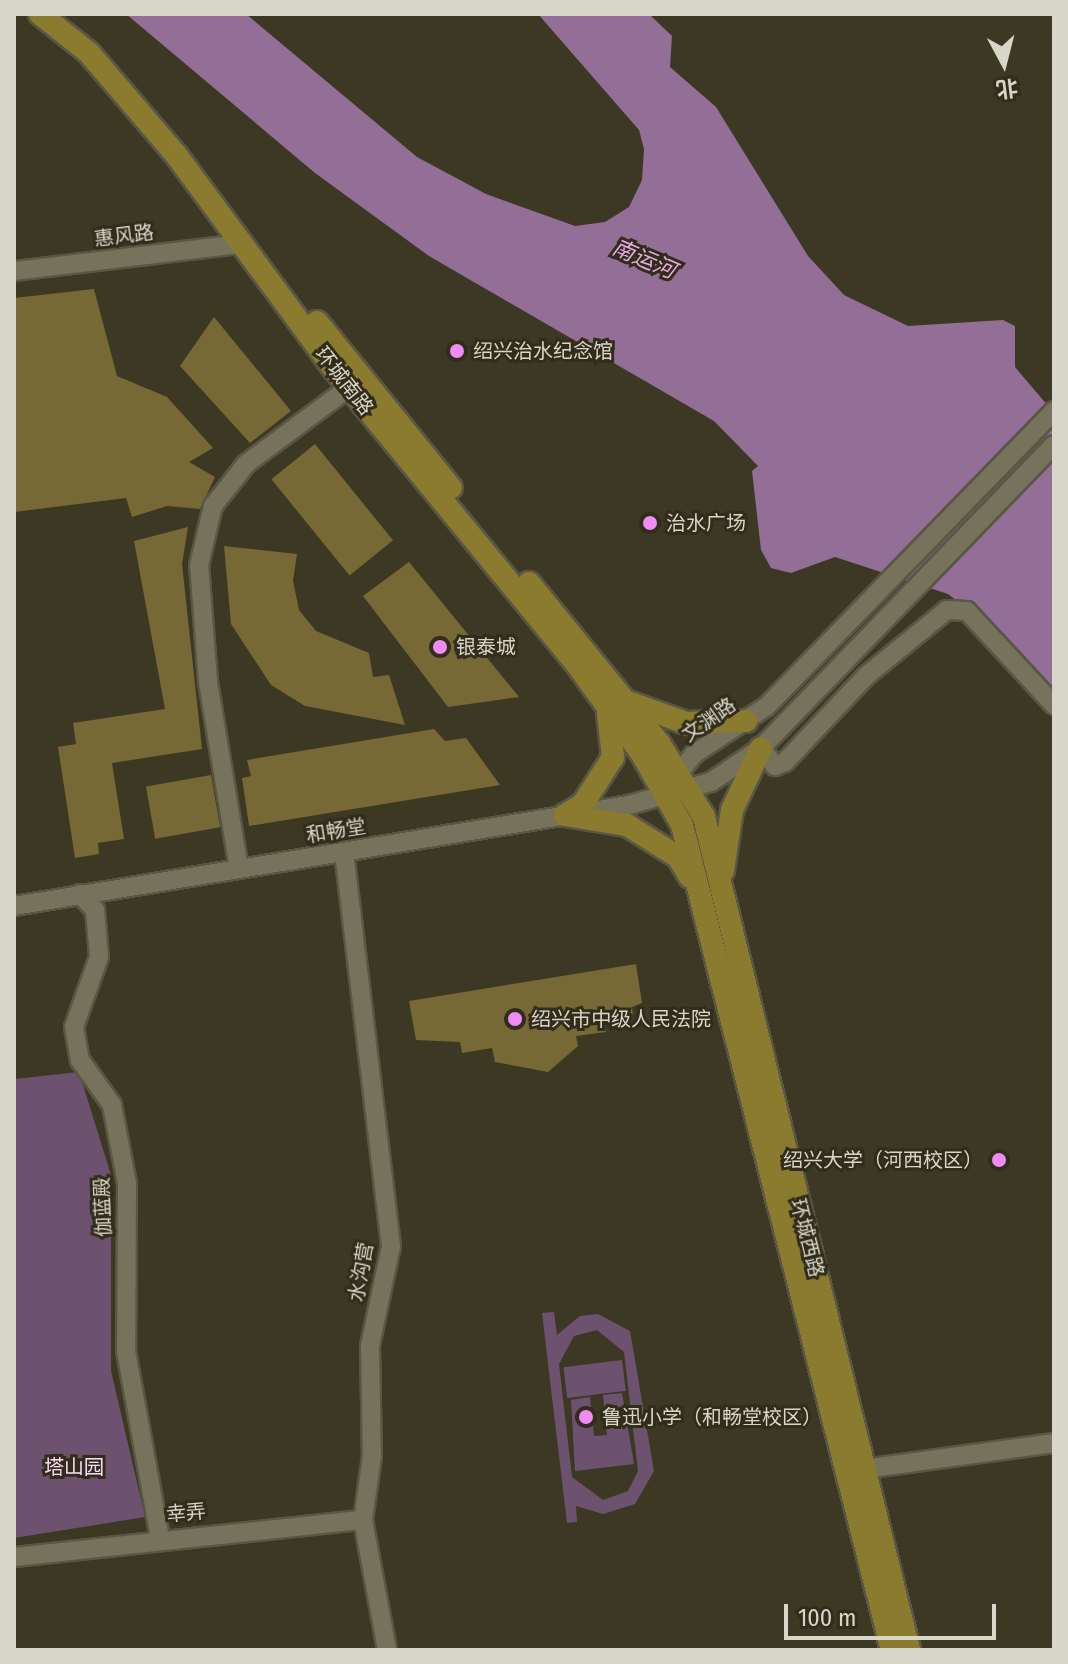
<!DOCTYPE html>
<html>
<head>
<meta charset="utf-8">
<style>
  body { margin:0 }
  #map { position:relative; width:1068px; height:1664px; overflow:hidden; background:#3d3824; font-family:"Fira Sans Condensed","Noto Sans SC",sans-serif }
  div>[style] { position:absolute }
  .green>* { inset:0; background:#6d526f; transform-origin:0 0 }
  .water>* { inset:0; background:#936e96 }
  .building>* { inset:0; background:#766935; transform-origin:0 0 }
  .roads { filter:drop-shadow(2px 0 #5a5645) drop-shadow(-2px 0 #5a5645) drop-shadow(0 2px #5a5645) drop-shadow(0 -2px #5a5645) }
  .minor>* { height:18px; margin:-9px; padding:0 9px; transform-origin:9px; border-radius:9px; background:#77725c }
  .major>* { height:22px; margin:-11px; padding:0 11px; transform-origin:11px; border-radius:11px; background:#8b7b2f }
  .dots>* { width:22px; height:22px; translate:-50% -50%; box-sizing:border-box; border:4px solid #322d1a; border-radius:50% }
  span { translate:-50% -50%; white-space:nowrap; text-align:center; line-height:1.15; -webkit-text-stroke:6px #322d1a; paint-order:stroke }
  .street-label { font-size:20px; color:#d8d5c9 }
  .poi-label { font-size:20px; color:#d8d5c9 }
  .left { translate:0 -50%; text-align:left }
  .right { translate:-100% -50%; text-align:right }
  .park-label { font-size:20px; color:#fad7fc }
  .water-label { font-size:22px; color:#e2aae6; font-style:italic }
  .frame { position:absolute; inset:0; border:16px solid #d8d5c9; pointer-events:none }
  .north { position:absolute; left:964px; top:24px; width:80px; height:80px; -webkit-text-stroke:6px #322d1a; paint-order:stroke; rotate:173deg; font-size:22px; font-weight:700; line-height:32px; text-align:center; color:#d8d5c9 }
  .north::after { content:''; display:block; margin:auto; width:28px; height:36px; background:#d8d5c9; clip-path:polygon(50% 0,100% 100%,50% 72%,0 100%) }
  .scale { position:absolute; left:784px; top:1604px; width:212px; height:36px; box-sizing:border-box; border:4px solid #d8d5c9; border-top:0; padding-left:10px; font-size:24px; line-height:28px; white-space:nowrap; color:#d8d5c9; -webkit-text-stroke:6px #322d1a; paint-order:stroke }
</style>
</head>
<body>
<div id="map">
  <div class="green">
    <div style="clip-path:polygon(79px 1072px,111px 1175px,111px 1371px,145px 1517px,14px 1538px,14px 1079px)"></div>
    <div style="clip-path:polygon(evenodd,554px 1312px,557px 1335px,580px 1316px,598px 1314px,630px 1331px,654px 1471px,635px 1504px,603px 1514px,576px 1506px,577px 1522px,567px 1523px,542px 1313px,554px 1312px,597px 1330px,624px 1352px,638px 1471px,628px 1491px,603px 1500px,572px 1477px,559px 1364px,574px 1336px,597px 1330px)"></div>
    <div style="left:622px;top:1360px;width:31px;height:59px;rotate:83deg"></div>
    <div style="clip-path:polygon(622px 1393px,634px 1464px,575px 1471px,571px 1400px,590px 1397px,594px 1436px,607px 1435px,603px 1395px)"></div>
  </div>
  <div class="water">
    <div style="clip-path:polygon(126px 14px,246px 14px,417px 157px,486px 194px,575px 226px,605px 222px,629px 207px,642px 180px,644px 149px,639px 130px,538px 14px,649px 14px,672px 36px,670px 67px,716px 107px,808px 256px,844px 295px,908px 326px,1003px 320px,1015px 326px,1015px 367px,1054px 413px,1054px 693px,997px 632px,948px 594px,835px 557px,791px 573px,771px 568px,761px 550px,752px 471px,758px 466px,714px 421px,429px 256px,315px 173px)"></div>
  </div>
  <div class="building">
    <div style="clip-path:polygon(94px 289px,117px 376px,167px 397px,213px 448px,189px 462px,215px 477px,200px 509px,167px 506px,132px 517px,126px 498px,14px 512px,14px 298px)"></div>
    <div style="clip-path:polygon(214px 317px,291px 411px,250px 443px,180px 366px)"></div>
    <div style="left:315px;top:444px;width:124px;height:56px;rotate:51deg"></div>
    <div style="clip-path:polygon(188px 527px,182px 564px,202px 749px,112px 763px,124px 839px,98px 843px,99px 854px,75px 858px,58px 747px,76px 744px,73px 723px,165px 709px,134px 541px)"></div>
    <div style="clip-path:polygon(224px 546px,297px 554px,293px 581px,299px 610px,316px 631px,369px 653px,373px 677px,389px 675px,405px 725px,305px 706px,271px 685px,231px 624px)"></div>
    <div style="clip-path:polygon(409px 562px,519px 697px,448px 707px,363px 596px)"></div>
    <div style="clip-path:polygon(434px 729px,445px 741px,466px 738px,500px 785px,249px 826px,242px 778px,251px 776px,247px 760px)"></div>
    <div style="left:211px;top:775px;width:53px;height:66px;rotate:80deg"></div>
    <div style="clip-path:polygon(636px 964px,642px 1003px,632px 1007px,633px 1016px,603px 1021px,606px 1032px,576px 1036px,578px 1046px,548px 1072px,495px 1062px,492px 1048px,462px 1053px,460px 1042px,416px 1040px,409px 1001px)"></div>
  </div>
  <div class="roads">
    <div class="minor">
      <div style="left:14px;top:271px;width:228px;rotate:-6.8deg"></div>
      <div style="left:761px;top:748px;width:23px;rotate:52deg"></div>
      <div style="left:775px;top:766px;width:11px;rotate:-22deg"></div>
      <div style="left:785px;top:762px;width:118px;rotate:-46.7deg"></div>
      <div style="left:866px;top:676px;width:104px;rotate:-39.2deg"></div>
      <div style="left:947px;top:610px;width:20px;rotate:3deg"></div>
      <div style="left:967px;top:611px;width:128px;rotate:47.2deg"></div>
      <div style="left:670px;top:783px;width:38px;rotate:-50deg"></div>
      <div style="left:694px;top:754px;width:87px;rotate:-33.3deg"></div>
      <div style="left:767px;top:706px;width:412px;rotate:-45.8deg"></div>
      <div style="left:344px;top:852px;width:397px;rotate:83.2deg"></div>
      <div style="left:391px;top:1246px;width:102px;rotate:101.9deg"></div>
      <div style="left:370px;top:1346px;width:110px;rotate:89deg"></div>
      <div style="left:372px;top:1456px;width:65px;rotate:98deg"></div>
      <div style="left:363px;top:1520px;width:132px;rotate:79.5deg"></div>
      <div style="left:239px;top:869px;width:191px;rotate:-99.4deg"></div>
      <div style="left:208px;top:681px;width:116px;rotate:-94.4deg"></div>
      <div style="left:199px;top:565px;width:61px;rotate:-76.7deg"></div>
      <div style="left:213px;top:506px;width:53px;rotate:-51.8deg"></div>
      <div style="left:246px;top:464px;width:141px;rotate:-36.6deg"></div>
      <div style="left:80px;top:894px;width:22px;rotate:47deg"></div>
      <div style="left:95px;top:910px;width:47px;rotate:85.1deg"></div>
      <div style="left:99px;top:957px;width:74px;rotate:109.7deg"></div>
      <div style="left:74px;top:1027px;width:34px;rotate:80deg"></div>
      <div style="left:80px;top:1060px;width:55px;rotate:54.6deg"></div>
      <div style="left:112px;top:1105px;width:80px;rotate:79.2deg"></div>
      <div style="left:127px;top:1184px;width:167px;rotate:90.3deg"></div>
      <div style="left:126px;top:1351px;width:190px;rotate:79.7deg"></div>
      <div style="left:14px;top:906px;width:623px;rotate:-9.33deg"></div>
      <div style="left:629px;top:805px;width:85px;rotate:-15.7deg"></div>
      <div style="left:711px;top:782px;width:60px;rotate:-34.2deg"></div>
      <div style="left:761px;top:748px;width:421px;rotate:-46deg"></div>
      <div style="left:864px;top:1469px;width:192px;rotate:-7.8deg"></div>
      <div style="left:14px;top:1557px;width:351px;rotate:-6.1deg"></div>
    </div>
    <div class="major">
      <div style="left:40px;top:14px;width:63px;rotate:38.5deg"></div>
      <div style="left:89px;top:53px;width:135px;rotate:49.5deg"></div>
      <div style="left:177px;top:156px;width:266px;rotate:53.6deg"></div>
      <div style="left:335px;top:370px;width:383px;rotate:50.6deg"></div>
      <div style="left:578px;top:666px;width:109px;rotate:54deg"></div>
      <div style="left:642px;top:754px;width:81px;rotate:60.6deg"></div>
      <div style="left:682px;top:825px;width:851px;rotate:75.72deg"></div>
      <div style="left:317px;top:322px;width:213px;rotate:51.1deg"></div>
      <div style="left:529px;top:583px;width:206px;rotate:50.9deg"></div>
      <div style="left:659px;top:743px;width:87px;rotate:58.7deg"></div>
      <div style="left:704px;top:817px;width:858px;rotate:76.17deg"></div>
      <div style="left:631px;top:703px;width:59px;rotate:20deg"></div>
      <div style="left:686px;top:723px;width:60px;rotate:-1.9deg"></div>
      <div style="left:565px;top:815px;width:63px;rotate:9.2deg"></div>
      <div style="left:627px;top:825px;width:60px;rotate:32.1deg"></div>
      <div style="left:678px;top:857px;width:23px;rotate:59deg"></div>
      <div style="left:565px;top:815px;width:21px;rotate:-31deg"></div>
      <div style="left:583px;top:804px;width:56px;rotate:-57.4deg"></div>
      <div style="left:613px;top:757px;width:44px;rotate:-96.5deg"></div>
      <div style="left:723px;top:871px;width:62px;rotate:-81.6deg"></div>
      <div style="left:732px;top:810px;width:68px;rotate:-64.9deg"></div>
    </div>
  </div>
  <div class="dots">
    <div style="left:457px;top:351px;background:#ef8bf7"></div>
    <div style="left:650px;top:523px;background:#ef8bf7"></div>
    <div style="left:440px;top:647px;background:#ef8bf7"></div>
    <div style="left:515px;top:1019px;background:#ef8bf7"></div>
    <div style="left:999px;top:1160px;background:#ef8bf7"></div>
    <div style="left:586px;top:1417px;background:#ef8bf7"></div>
  </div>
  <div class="street-label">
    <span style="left:124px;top:236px;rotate:-7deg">惠风路</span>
    <span style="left:344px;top:381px;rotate:52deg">环城南路</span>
    <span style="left:709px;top:720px;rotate:-35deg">文渊路</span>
    <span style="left:336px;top:831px;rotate:-9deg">和畅堂</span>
    <span style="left:103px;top:1207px;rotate:-92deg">伽蓝殿</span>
    <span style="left:807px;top:1238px;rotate:76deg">环城西路</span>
    <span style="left:361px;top:1272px;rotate:-80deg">水沟营</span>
    <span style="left:186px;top:1513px;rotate:-5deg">幸弄</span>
  </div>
  <div class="poi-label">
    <span class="left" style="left:473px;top:351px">绍兴治水纪念馆</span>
    <span class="left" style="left:666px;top:523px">治水广场</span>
    <span class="left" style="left:456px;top:647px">银泰城</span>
    <span class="left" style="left:531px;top:1019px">绍兴市中级人民法院</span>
    <span class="right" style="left:983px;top:1160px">绍兴大学（河西校区）</span>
    <span class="left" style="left:602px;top:1417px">鲁迅小学（和畅堂校区）</span>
  </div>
  <div class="park-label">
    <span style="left:74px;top:1467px">塔山园</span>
  </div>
  <div class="water-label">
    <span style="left:644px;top:259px;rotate:23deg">南运河</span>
  </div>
  <div class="frame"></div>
  <div class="north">北</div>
  <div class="scale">100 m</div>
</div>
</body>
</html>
